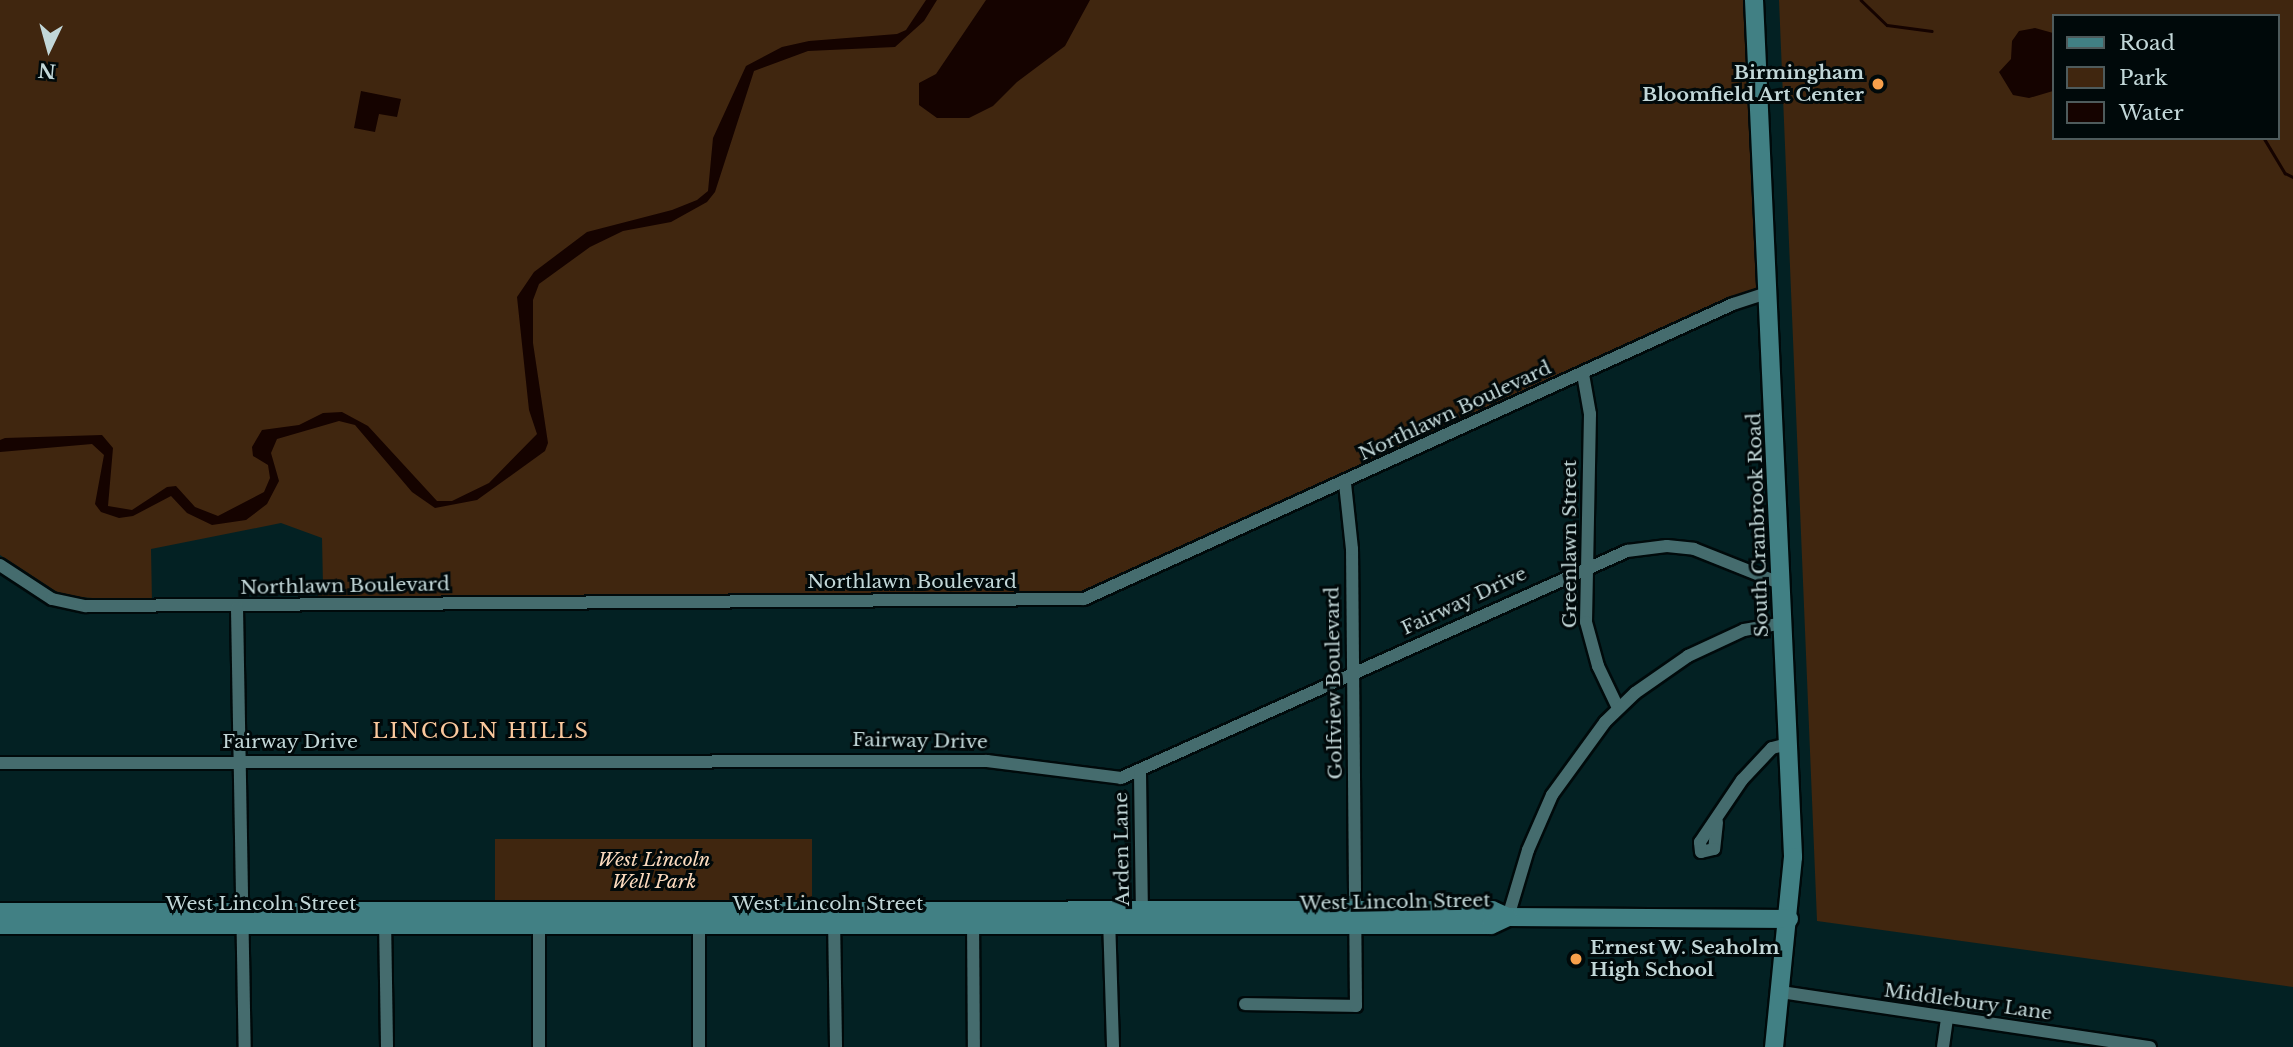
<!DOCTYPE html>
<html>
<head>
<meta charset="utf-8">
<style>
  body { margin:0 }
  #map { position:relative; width:2293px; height:1047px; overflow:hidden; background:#032123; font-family:"Libre Baskerville",serif }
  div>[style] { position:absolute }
  .green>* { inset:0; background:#40260f; transform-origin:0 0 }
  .water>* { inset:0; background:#150300 }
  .stream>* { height:2.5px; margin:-1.25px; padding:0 1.25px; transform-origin:1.25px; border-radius:1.25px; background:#150300 }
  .roads { filter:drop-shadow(2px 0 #000a0b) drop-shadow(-2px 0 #000a0b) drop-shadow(0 2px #000a0b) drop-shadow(0 -2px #000a0b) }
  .street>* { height:12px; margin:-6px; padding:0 6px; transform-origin:6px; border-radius:6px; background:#456c6e }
  .secondary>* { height:18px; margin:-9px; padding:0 9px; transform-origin:9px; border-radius:9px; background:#418084 }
  .dots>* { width:19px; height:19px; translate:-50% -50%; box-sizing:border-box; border:4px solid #00090a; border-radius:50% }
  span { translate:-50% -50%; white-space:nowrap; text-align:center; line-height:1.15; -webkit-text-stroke:6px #00090a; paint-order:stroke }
  .poi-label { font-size:19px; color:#c2d7d8; font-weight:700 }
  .right { translate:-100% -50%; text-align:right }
  .left { translate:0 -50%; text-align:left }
  .street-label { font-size:19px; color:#c2d7d8 }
  .park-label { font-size:19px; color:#fbdabe; font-style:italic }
  .neighbourhood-label { font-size:21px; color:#fac89d; letter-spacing:2px }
  .legend { position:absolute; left:2052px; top:14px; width:228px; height:126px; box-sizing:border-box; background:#00090a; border:2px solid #4e5b5c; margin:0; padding:9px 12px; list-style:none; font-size:21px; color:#c2d7d8 }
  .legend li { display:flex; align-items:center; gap:14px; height:35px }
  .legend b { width:35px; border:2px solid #4e5b5c }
  .north { position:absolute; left:14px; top:14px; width:70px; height:70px; -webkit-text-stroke:5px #00090a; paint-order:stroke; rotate:185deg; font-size:19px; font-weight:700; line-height:28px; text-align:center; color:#c2d7d8 }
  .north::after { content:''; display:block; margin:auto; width:24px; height:32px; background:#c2d7d8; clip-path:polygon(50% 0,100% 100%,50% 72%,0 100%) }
</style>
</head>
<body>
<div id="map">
  <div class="green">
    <div style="clip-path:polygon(0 0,1751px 0,1763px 292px,1089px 602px,318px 599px,318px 586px,323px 586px,322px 538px,281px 523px,151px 549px,152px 602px,63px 596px,0 555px)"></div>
    <div style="clip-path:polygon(evenodd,1779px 0,2293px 0,2293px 987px,1817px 921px,1779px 0,2053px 16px,2277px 16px,2277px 138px,2053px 138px,2053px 16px)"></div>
    <div style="left:495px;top:839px;width:317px;height:64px"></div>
  </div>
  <div class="water">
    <div style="clip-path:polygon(926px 0,937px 0,924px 21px,895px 47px,808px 51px,754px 71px,715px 192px,707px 202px,671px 222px,623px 231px,590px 247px,539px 284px,533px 300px,533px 343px,548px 443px,545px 451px,477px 500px,435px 508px,412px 492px,355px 425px,339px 421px,277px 439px,271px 453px,279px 481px,267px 504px,246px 520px,212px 525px,187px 513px,171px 496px,133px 516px,119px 518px,101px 512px,95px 504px,104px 455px,92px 444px,0 452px,0 440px,5px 438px,102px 435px,113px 448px,108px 506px,132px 510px,167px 487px,176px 486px,195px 507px,218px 516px,264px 492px,270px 478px,268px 465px,253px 456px,252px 447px,262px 430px,299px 425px,323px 413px,342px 412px,368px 426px,437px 501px,452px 501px,489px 483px,537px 434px,529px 410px,517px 297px,534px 272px,587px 232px,672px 210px,697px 200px,708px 191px,713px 138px,746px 66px,782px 47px,809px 41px,897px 34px,906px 30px)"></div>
    <div style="clip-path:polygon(986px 0,1090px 0,1065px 46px,1017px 82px,993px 106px,969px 118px,937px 118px,919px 105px,919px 83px,936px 74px)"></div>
    <div style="clip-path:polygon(2035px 28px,2053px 33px,2053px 91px,2029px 98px,2013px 95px,1999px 72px,2011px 59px,2012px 41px,2019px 31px)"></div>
    <div style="clip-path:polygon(361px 91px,401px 99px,397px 117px,379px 114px,375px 132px,354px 128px)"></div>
  </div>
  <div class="stream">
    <div style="left:1861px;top:0;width:36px;rotate:44deg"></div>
    <div style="left:1887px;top:25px;width:45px;rotate:7.6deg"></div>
    <div style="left:2264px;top:138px;width:41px;rotate:59deg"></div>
    <div style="left:2285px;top:173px;width:9px;rotate:27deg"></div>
  </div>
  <div class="roads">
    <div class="street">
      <div style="left:1583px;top:374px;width:41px;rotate:80.1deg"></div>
      <div style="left:1590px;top:414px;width:208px;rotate:91.1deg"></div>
      <div style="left:1586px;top:622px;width:46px;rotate:74.7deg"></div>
      <div style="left:1598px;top:666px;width:47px;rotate:64.5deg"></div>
      <div style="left:0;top:565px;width:62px;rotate:33.2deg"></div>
      <div style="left:52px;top:599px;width:35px;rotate:12deg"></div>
      <div style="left:86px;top:606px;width:998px;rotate:-0.4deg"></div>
      <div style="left:1084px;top:599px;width:713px;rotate:-24.44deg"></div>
      <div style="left:1733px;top:304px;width:38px;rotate:-18deg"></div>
      <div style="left:237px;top:608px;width:439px;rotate:89deg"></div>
      <div style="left:0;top:763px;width:987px;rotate:-0.12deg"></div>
      <div style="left:987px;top:761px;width:135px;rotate:7.2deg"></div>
      <div style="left:1121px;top:778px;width:555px;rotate:-24.16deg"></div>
      <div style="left:1627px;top:551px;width:40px;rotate:-7.1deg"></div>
      <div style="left:1667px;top:546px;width:27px;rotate:6deg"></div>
      <div style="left:1694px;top:549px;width:95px;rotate:21.7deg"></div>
      <div style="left:1140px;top:773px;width:144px;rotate:89.2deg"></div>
      <div style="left:1717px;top:822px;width:27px;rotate:96deg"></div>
      <div style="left:1714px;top:849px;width:13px;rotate:167deg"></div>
      <div style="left:1701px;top:852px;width:10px;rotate:-96deg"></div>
      <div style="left:1700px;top:842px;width:75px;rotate:-55.9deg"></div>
      <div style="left:1742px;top:780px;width:44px;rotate:-46.8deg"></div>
      <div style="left:1772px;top:748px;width:16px;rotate:-14deg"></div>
      <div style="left:1508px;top:917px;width:70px;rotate:-73.4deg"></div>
      <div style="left:1528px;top:850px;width:60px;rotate:-66.4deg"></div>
      <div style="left:1552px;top:795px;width:90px;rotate:-54deg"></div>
      <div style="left:1605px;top:722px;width:42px;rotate:-44deg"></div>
      <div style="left:1635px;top:693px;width:65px;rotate:-34.9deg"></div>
      <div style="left:1688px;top:656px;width:62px;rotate:-24.9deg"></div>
      <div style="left:1744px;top:630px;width:41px;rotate:-9.9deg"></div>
      <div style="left:385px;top:918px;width:129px;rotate:89.1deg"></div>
      <div style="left:539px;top:918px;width:129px;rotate:90deg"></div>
      <div style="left:834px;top:918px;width:129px;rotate:89.1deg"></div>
      <div style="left:973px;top:918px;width:129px;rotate:89.6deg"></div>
      <div style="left:1109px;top:918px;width:129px;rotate:88.2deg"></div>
      <div style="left:1781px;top:992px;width:373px;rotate:8.5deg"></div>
      <div style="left:1245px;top:1004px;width:111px;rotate:1deg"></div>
      <div style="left:1356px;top:1006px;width:457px;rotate:-90.5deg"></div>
      <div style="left:1352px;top:549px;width:66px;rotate:-96.1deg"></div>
      <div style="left:699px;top:1047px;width:129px;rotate:-90deg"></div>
      <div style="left:1943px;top:1047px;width:29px;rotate:-82deg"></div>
    </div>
    <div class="secondary">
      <div style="left:1754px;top:0;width:858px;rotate:87.39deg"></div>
      <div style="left:1793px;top:857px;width:191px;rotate:95.7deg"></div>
      <div style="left:0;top:912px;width:1492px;rotate:-0.08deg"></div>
      <div style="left:1492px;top:910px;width:17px;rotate:24deg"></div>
      <div style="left:1508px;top:917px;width:281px;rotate:0.4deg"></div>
      <div style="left:0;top:925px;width:1491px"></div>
      <div style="left:1491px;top:925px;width:19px;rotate:-25deg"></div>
    </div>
  </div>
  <div class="dots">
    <div style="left:1878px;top:84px;background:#f8a04b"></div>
    <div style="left:1576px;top:959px;background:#f8a04b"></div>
  </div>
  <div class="poi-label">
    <span class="right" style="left:1864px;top:84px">Birmingham<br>Bloomfield Art Center</span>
    <span class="left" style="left:1590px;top:959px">Ernest W. Seaholm<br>High School</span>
  </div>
  <div class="street-label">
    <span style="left:1455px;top:411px;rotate:-25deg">Northlawn Boulevard</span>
    <span style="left:1758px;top:525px;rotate:-92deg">South Cranbrook Road</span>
    <span style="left:1570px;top:544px;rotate:-90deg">Greenlawn Street</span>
    <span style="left:912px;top:582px">Northlawn Boulevard</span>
    <span style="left:345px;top:586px;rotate:-1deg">Northlawn Boulevard</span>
    <span style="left:1464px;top:601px;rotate:-25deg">Fairway Drive</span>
    <span style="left:1334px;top:683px;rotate:-91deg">Golfview Boulevard</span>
    <span style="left:920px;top:741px;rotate:1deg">Fairway Drive</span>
    <span style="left:290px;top:742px">Fairway Drive</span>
    <span style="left:1122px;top:849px;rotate:-91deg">Arden Lane</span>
    <span style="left:1395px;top:902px;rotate:-1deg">West Lincoln Street</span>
    <span style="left:261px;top:904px">West Lincoln Street</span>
    <span style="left:828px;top:904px">West Lincoln Street</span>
    <span style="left:1968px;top:1002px;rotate:8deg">Middlebury Lane</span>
  </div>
  <div class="park-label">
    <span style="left:654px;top:871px">West Lincoln<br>Well Park</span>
  </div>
  <div class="neighbourhood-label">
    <span style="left:481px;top:731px">LINCOLN HILLS</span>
  </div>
  <ul class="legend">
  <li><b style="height:9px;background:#418084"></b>Road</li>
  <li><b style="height:19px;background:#40260f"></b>Park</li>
  <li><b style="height:19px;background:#150300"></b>Water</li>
  </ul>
  <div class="north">N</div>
</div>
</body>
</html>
